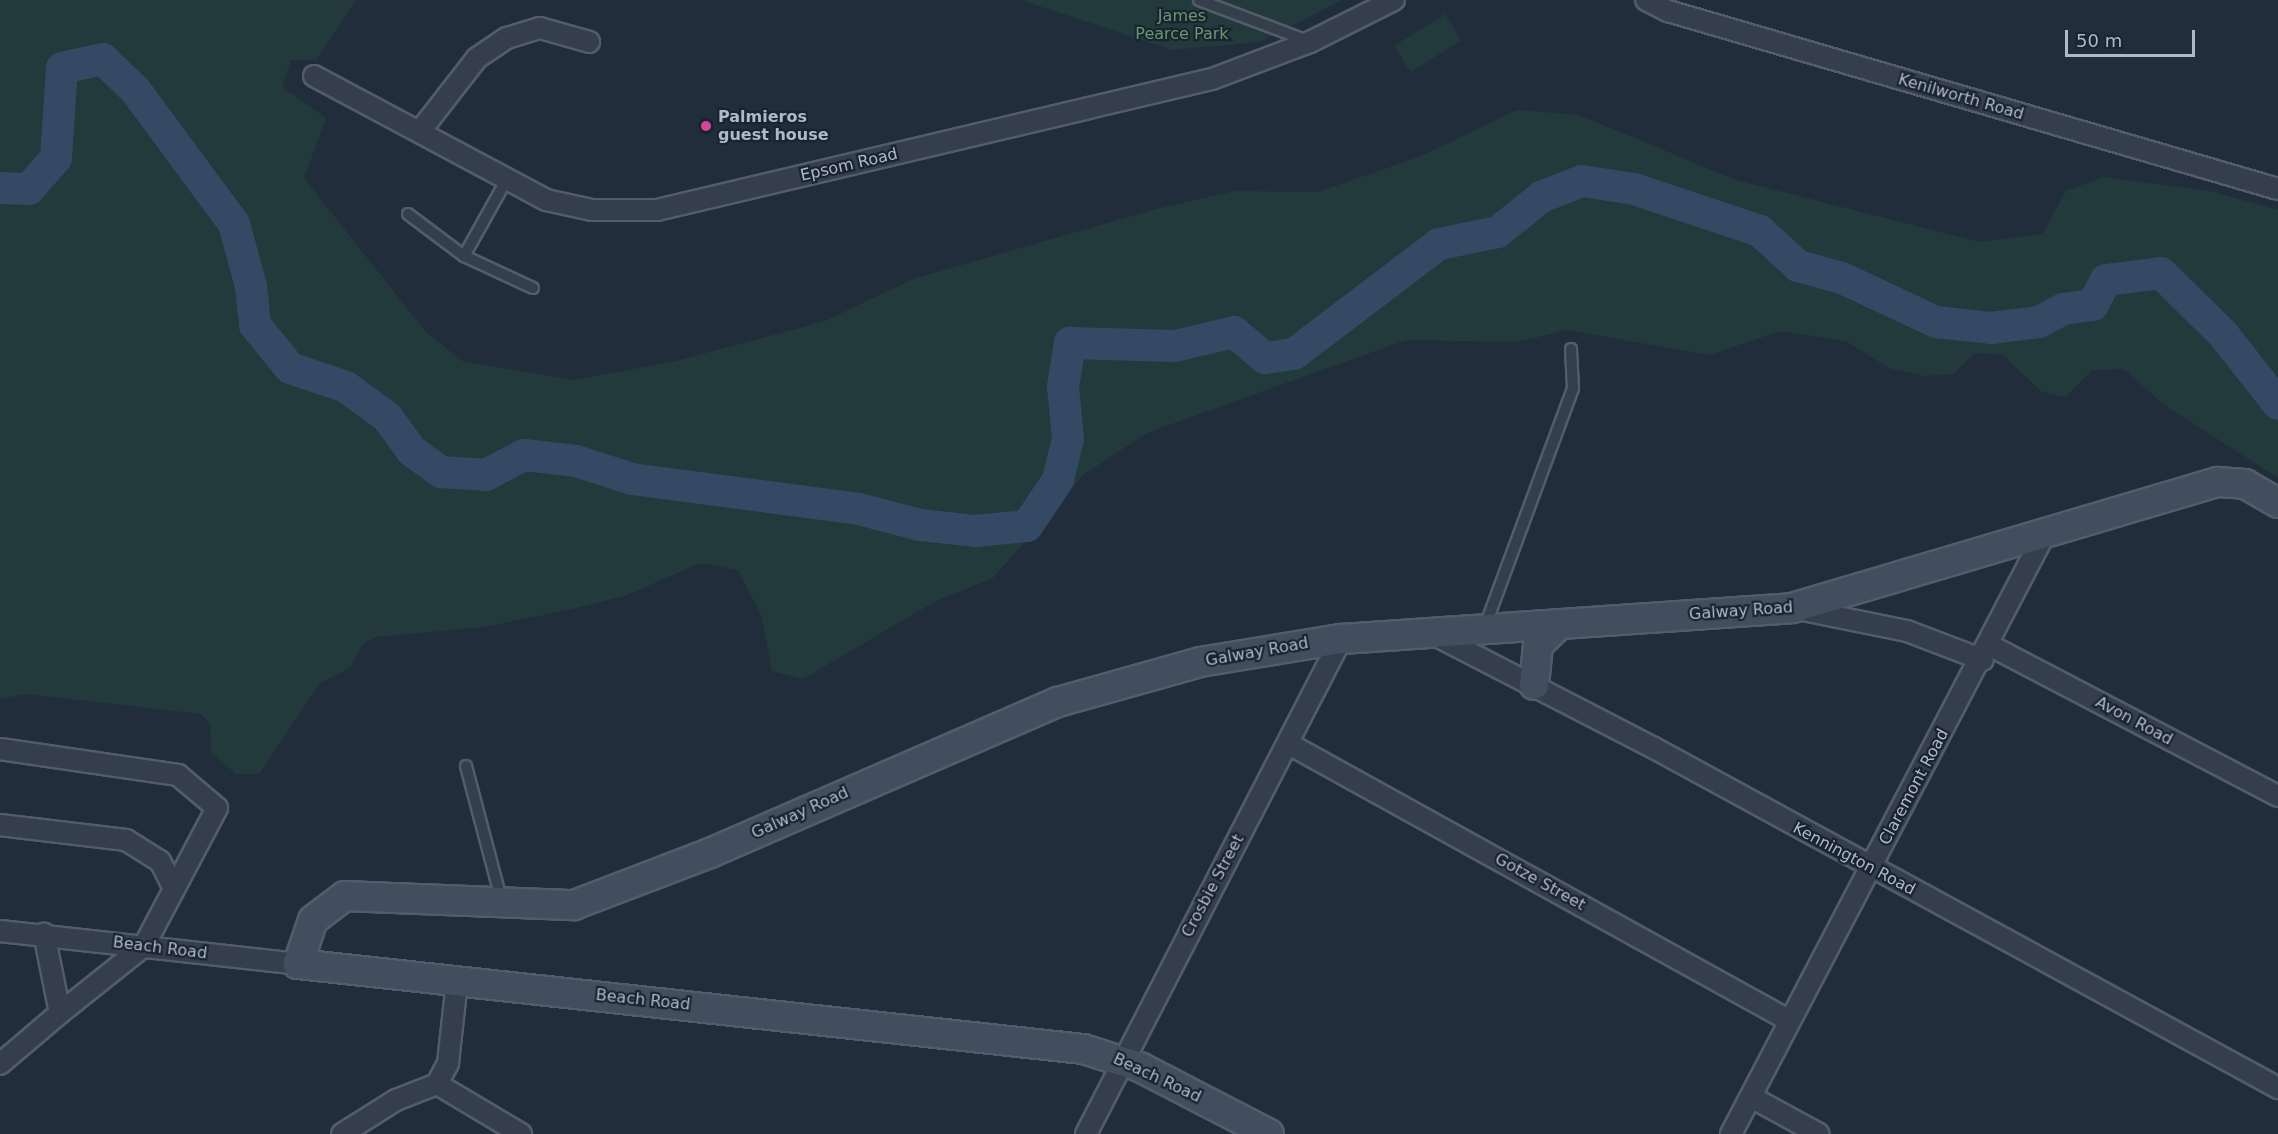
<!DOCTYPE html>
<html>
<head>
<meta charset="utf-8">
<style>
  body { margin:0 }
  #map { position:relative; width:2278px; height:1134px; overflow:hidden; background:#212d3b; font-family:"DejaVu Sans",sans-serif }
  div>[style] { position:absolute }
  .green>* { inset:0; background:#233a3c; transform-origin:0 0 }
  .river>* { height:32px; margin:-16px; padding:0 16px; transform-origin:16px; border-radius:16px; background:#344963 }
  .roads { filter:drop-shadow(2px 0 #525d69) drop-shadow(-2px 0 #525d69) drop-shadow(0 2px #525d69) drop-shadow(0 -2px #525d69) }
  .lane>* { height:10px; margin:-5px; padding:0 5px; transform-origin:5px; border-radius:5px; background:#353f4b }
  .street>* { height:20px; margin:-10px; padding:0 10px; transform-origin:10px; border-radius:10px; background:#353f4b }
  .secondary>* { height:28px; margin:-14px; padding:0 14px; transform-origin:14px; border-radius:14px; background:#424e5e }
  .dots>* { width:16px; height:16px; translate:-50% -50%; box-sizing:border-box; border:3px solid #1a2430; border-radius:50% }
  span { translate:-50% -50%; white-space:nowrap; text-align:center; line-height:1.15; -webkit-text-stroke:4.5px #1a2430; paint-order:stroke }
  .park-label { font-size:16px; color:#65996f }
  .street-label { font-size:16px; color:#afbac7 }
  .poi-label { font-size:16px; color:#afbac7; font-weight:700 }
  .left { translate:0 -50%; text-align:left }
  .scale { position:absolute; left:2065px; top:30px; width:130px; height:27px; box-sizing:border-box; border:3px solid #afbac7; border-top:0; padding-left:8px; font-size:18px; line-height:21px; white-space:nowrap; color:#afbac7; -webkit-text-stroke:4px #1a2430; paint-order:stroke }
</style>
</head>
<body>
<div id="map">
  <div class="green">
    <div style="clip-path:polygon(0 0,356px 0,316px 60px,291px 60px,282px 87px,326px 118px,304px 178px,425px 331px,462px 361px,574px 380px,676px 361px,825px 321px,913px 279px,1156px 209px,1235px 191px,1318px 192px,1419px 157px,1517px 110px,1579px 115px,1736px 180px,1980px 242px,2042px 234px,2066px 191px,2103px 177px,2210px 191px,2278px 210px,2278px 478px,2163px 404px,2124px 369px,2092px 370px,2066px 397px,2042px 392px,2003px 355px,1974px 353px,1953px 374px,1924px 376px,1889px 368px,1846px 341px,1780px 331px,1709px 355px,1567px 330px,1518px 342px,1406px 340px,1147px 433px,1083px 475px,993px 578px,934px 602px,803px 679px,772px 671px,761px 615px,738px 570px,700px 563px,625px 596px,573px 609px,484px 627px,376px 637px,362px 645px,350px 668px,320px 683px,259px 774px,236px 774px,211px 752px,210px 724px,201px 714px,26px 694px,0 699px)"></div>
    <div style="clip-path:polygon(1021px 0,1342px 0,1260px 42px,1172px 50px)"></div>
    <div style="left:1445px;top:14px;width:31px;height:60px;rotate:58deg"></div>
  </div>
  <div class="river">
    <div style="left:0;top:188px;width:29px;rotate:2deg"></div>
    <div style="left:29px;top:189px;width:41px;rotate:-48.9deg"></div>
    <div style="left:56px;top:158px;width:90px;rotate:-86.2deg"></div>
    <div style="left:62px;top:68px;width:42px;rotate:-12.4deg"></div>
    <div style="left:103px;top:59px;width:46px;rotate:44.1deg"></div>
    <div style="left:136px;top:91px;width:165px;rotate:53.6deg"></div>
    <div style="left:234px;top:224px;width:64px;rotate:74.7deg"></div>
    <div style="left:251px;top:286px;width:39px;rotate:84deg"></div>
    <div style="left:255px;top:325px;width:55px;rotate:50.9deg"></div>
    <div style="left:290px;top:368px;width:59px;rotate:18.7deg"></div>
    <div style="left:346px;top:387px;width:51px;rotate:36.2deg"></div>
    <div style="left:387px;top:417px;width:42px;rotate:53.7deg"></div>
    <div style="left:412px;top:451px;width:36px;rotate:36deg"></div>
    <div style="left:441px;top:472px;width:45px;rotate:3.8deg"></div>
    <div style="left:486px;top:475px;width:43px;rotate:-27.8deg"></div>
    <div style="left:524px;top:455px;width:52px;rotate:6.6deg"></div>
    <div style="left:576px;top:461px;width:59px;rotate:17.8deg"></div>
    <div style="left:632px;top:479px;width:229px;rotate:7.5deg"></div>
    <div style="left:859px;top:509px;width:63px;rotate:14.7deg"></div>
    <div style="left:920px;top:525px;width:55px;rotate:6.2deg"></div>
    <div style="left:975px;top:531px;width:52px;rotate:-5.5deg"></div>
    <div style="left:1027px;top:526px;width:55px;rotate:-56deg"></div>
    <div style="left:1058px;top:480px;width:42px;rotate:-76.3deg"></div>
    <div style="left:1068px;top:439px;width:52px;rotate:-95.5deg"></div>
    <div style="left:1063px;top:387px;width:45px;rotate:-81deg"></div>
    <div style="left:1070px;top:343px;width:105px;rotate:1.6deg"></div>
    <div style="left:1175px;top:346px;width:61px;rotate:-13.3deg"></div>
    <div style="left:1234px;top:332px;width:40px;rotate:40deg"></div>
    <div style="left:1265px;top:358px;width:29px;rotate:-8deg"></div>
    <div style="left:1294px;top:354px;width:182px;rotate:-37.2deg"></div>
    <div style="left:1439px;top:244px;width:60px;rotate:-11.5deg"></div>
    <div style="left:1498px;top:232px;width:55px;rotate:-39.1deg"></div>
    <div style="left:1541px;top:197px;width:44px;rotate:-21.3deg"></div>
    <div style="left:1582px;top:181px;width:53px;rotate:8.7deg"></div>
    <div style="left:1634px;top:189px;width:133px;rotate:18.4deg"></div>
    <div style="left:1760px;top:231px;width:52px;rotate:42.6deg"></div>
    <div style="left:1798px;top:266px;width:46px;rotate:15.3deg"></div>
    <div style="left:1842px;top:278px;width:104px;rotate:25.1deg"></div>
    <div style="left:1936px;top:322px;width:55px;rotate:6.2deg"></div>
    <div style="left:1991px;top:328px;width:48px;rotate:-7.1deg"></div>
    <div style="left:2039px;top:322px;width:27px;rotate:-28deg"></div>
    <div style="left:2063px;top:309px;width:30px;rotate:-8deg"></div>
    <div style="left:2093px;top:305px;width:28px;rotate:-63deg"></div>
    <div style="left:2106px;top:280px;width:55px;rotate:-7.3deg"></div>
    <div style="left:2161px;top:273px;width:87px;rotate:44.5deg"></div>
    <div style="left:2223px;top:334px;width:89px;rotate:51.8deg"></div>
  </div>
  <div class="roads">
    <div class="lane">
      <div style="left:1199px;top:0;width:116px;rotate:20.6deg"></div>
      <div style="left:408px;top:214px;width:70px;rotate:36.9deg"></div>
      <div style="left:464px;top:256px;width:76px;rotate:24.9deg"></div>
      <div style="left:464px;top:256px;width:86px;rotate:-60.8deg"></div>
      <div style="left:1484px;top:629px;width:257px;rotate:-69.7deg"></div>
      <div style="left:1573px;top:388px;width:39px;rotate:-93deg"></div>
      <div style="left:466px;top:766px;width:141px;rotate:75.2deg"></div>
    </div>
    <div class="street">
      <div style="left:1646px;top:0;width:25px;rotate:27deg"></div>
      <div style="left:1668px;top:11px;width:635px;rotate:16.27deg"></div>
      <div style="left:314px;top:76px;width:263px;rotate:28.1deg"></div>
      <div style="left:546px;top:200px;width:47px;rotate:12.3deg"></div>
      <div style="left:592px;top:210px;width:65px"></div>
      <div style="left:657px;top:210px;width:570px;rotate:-13.28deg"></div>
      <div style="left:1212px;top:79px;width:105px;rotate:-20.7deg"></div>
      <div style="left:1310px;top:42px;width:94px;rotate:-26.6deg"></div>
      <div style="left:421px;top:130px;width:91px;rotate:-52.1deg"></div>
      <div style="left:477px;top:58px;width:36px;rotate:-34deg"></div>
      <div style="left:507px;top:38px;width:34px;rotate:-17deg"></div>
      <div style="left:540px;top:28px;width:51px;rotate:15.9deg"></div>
      <div style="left:1798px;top:609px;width:111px;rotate:11.4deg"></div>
      <div style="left:1907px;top:631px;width:81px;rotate:20.9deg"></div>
      <div style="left:1435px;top:635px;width:246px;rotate:27.3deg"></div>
      <div style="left:1654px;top:748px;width:711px;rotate:28.58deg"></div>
      <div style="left:1991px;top:646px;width:324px;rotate:27.6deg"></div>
      <div style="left:1289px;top:744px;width:572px;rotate:28.94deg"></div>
      <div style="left:0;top:749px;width:180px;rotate:8.3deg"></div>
      <div style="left:178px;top:775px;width:51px;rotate:40.2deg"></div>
      <div style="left:217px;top:808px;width:156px;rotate:117.9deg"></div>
      <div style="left:144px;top:946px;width:107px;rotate:141.4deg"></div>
      <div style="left:0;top:825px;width:127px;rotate:6.8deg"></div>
      <div style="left:126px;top:840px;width:40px;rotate:32deg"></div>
      <div style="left:160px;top:861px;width:31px;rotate:63deg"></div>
      <div style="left:0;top:931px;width:300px;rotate:6.3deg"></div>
      <div style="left:0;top:1064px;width:79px;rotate:-40.4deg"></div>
      <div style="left:60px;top:1013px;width:81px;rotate:-101.4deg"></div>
      <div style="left:437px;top:1084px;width:98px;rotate:30.8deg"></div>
      <div style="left:1751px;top:1097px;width:77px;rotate:28.6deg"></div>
      <div style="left:342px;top:1134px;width:64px;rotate:-32.2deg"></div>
      <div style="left:396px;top:1100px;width:44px;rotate:-21.3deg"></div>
      <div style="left:437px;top:1084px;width:24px;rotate:-62deg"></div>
      <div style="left:448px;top:1063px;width:82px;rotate:-83.7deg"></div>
      <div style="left:1086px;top:1134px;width:557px;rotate:-62.74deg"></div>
      <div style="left:1731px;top:1134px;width:676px;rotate:-62.41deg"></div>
    </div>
    <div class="secondary">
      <div style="left:1534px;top:685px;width:40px;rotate:-84.3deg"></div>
      <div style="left:1538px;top:645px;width:30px;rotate:-44deg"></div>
      <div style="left:1269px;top:1134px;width:145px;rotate:-152.6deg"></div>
      <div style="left:1140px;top:1067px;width:60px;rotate:-162.5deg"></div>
      <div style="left:1083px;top:1049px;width:790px;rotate:-173.82deg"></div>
      <div style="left:298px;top:964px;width:46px;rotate:-71.2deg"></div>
      <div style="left:313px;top:920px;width:40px;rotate:-37deg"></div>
      <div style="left:345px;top:896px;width:229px;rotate:2.3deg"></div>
      <div style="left:574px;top:905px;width:146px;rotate:-20.9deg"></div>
      <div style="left:710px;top:853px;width:379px;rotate:-23.5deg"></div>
      <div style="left:1058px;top:702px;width:148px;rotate:-15.7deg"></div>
      <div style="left:1200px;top:662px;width:143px;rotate:-9.3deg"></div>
      <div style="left:1341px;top:639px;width:452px;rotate:-3.9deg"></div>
      <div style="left:1792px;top:608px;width:444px;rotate:-16.5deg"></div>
      <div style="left:2218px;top:482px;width:27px;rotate:4deg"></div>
      <div style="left:2245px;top:484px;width:38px;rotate:30deg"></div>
    </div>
  </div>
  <div class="dots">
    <div style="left:706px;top:126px;background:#d1479c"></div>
  </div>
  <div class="park-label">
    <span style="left:1182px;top:25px">James<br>Pearce Park</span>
  </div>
  <div class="street-label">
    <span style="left:1961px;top:97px;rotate:16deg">Kenilworth Road</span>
    <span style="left:849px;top:165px;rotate:-13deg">Epsom Road</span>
    <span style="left:1741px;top:611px;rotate:-4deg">Galway Road</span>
    <span style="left:1257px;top:652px;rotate:-10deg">Galway Road</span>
    <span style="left:2134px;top:721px;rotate:28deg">Avon Road</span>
    <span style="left:1914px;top:787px;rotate:-62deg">Claremont Road</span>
    <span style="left:800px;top:813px;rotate:-24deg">Galway Road</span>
    <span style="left:1854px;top:859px;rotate:28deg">Kennington Road</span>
    <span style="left:1540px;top:882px;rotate:29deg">Gotze Street</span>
    <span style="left:1213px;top:886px;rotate:-62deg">Crosbie Street</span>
    <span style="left:160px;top:948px;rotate:7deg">Beach Road</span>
    <span style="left:643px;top:1000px;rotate:6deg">Beach Road</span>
    <span style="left:1157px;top:1078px;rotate:25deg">Beach Road</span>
  </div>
  <div class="poi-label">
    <span class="left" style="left:718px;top:126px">Palmieros<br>guest house</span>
  </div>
  <div class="scale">50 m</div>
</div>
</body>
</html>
